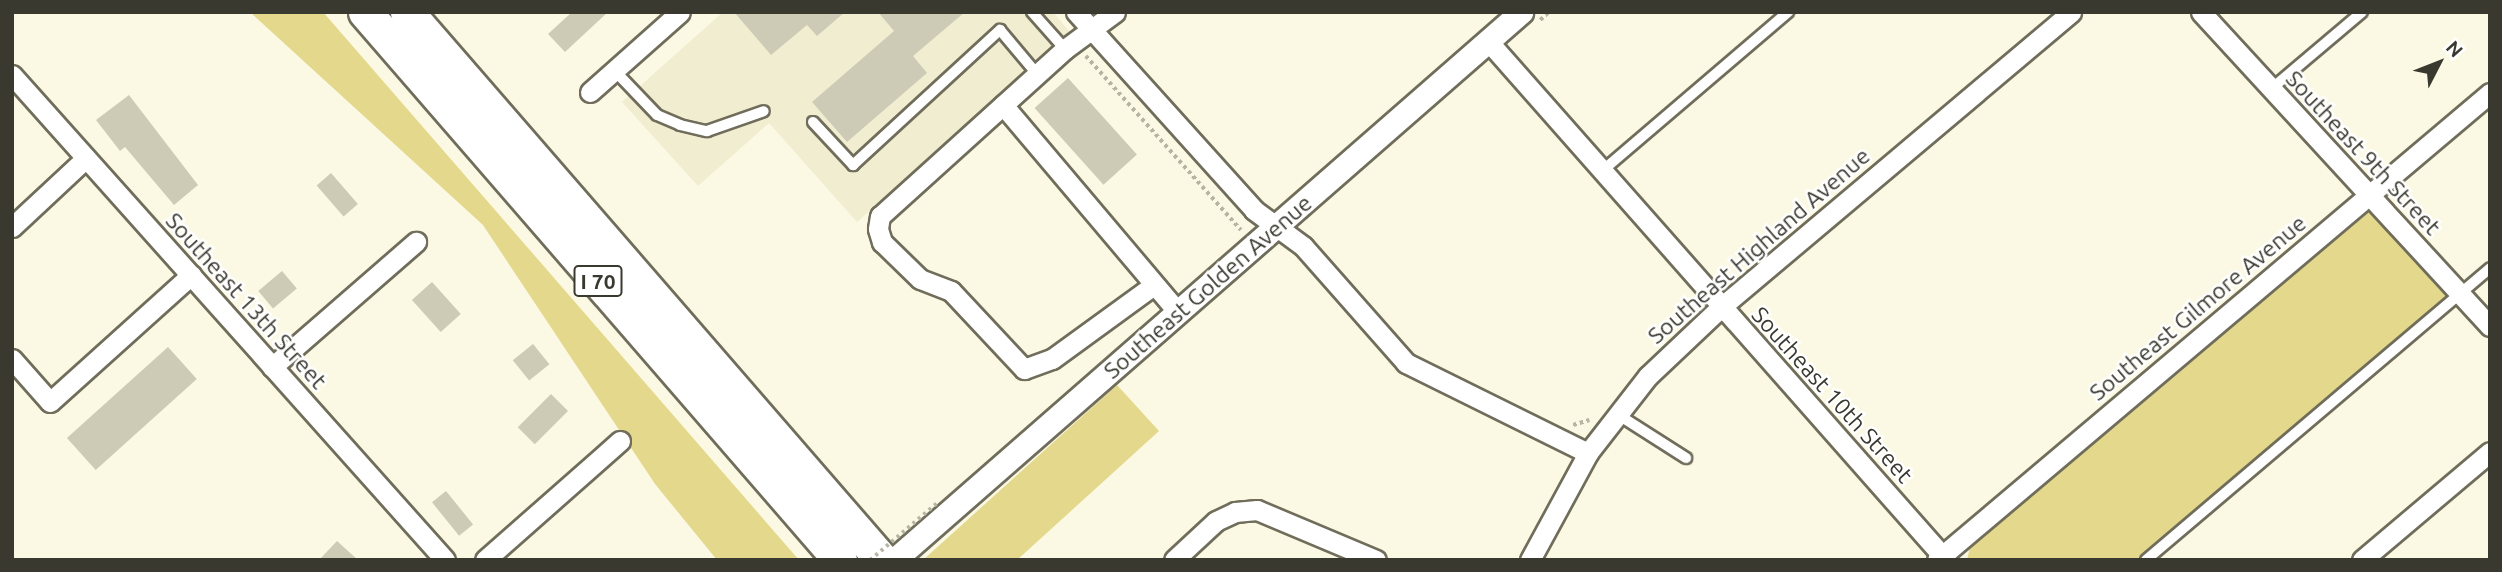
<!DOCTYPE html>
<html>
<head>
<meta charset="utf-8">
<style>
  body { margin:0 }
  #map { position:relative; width:2502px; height:572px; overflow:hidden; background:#fbf9e3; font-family:Ubuntu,sans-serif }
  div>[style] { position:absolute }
  .built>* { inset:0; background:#f1edd1 }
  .green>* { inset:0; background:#e3d88b }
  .building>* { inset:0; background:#cdcbb6; transform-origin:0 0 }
  .path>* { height:3.5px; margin-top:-1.75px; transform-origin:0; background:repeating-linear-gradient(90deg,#b6b4a3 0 3.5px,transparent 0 7px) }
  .roads { filter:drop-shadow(2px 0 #706d5b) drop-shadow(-2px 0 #706d5b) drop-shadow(0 2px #706d5b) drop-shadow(0 -2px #706d5b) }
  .service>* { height:10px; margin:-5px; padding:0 5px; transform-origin:5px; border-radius:5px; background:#fff }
  .minor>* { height:19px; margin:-9.5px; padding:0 9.5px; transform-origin:9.5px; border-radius:9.5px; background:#fff }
  .tertiary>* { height:23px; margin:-11.5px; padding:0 11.5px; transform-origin:11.5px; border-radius:11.5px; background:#fff }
  .motorway>* { height:33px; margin:-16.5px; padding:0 16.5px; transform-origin:16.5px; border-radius:16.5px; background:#fff }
  .path-bridge>* { height:3.5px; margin-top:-1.75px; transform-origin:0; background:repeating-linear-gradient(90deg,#b6b4a3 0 3.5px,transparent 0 7px) }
  span { translate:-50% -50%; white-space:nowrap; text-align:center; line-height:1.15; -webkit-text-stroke:5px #fff; paint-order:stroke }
  .shield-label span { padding:2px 5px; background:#fff; border:2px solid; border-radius:5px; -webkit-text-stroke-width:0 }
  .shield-label { font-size:21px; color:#3a3930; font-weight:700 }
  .street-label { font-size:23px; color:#3a3930 }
  .frame { position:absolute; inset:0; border:14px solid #3a3930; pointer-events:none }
  .north { position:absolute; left:2404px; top:28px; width:70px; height:70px; -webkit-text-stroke:5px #fff; paint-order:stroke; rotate:48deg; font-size:19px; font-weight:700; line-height:28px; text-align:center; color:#3a3930 }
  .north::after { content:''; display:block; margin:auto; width:24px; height:32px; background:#3a3930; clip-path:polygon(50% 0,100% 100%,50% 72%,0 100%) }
</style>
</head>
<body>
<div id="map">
  <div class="built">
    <div style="clip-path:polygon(723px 12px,1053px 12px,1070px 32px,857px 222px,769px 123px,698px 186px,622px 102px)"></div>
  </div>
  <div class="green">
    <div style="clip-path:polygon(250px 12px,323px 12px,799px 560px,717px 560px,655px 484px,483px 225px)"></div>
    <div style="clip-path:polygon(2372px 208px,2452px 298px,2143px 560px,1967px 560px,1971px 543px,2363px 209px)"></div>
    <div style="clip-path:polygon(1117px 385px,1159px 431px,1017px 560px,923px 560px)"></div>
  </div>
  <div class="building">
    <div style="clip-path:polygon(572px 12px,608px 12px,565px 52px,548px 34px)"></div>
    <div style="clip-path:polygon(734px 12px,845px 12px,817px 36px,807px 25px,771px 55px)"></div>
    <div style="clip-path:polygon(878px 12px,965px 12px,913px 56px,927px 73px,847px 142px,812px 102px,894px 31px)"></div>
    <div style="left:1068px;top:78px;width:103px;height:45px;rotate:48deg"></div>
    <div style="clip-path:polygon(129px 95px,198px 185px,174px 205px,125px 147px,120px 151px,96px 120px)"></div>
    <div style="left:331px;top:173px;width:41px;height:19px;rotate:49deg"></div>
    <div style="left:282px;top:271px;width:23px;height:31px;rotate:50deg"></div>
    <div style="left:432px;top:282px;width:43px;height:27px;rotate:48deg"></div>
    <div style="left:533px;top:344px;width:26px;height:26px;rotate:51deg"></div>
    <div style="left:168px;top:347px;width:43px;height:136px;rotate:48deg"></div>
    <div style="left:551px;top:394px;width:24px;height:47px;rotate:45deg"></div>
    <div style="left:446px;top:491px;width:43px;height:18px;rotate:51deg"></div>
    <div style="clip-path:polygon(337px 541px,358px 560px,319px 560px)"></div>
  </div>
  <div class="path">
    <div style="left:1540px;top:20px;width:12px;rotate:-42deg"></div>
    <div style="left:1086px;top:56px;width:233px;rotate:48.3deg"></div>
    <div style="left:1573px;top:425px;width:17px;rotate:-17deg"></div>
  </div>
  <div class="roads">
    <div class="service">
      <div style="left:1032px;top:12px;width:50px;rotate:48.3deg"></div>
      <div style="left:614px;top:70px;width:62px;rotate:46.3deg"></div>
      <div style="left:657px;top:115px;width:25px;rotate:23deg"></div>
      <div style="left:680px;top:125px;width:28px;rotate:13deg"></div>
      <div style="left:707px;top:131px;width:60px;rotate:-19.3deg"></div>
      <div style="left:2271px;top:89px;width:119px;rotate:-40.2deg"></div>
      <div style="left:813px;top:122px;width:59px;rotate:47.1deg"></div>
      <div style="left:853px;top:165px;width:200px;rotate:-42.6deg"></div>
      <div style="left:1000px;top:30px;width:57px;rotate:49.9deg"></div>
      <div style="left:1602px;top:171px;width:245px;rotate:-40.5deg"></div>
      <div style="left:1617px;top:414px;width:82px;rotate:32.5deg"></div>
      <div style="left:2146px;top:560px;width:451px;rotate:-40.3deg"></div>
    </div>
    <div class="minor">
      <div style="left:1076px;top:12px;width:266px;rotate:48deg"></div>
      <div style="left:1254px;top:210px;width:61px;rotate:36.3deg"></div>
      <div style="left:1303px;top:246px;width:156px;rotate:48.6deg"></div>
      <div style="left:1406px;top:363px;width:203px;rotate:26.3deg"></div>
      <div style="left:1115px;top:12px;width:62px;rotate:143.5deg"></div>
      <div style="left:1065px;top:49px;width:249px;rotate:137.9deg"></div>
      <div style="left:880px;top:216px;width:13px;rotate:99deg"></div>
      <div style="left:878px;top:229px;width:14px;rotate:73deg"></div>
      <div style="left:882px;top:242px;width:53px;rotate:44.2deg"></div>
      <div style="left:920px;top:279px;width:33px;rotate:21deg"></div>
      <div style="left:951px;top:291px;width:107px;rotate:46.9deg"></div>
      <div style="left:1024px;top:369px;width:30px;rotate:-20deg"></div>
      <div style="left:1052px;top:359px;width:126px;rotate:-36deg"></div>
      <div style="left:2201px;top:12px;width:427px;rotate:47.4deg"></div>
      <div style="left:1488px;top:41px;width:692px;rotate:48.57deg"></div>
      <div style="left:12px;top:75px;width:650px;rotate:48.24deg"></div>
      <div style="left:590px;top:92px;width:120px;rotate:-41.6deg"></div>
      <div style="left:1003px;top:105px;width:272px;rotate:49.8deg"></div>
      <div style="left:12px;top:227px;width:101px;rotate:-43deg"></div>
      <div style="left:12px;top:359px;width:57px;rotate:48.5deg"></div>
      <div style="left:50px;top:402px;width:190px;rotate:-42deg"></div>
      <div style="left:272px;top:367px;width:191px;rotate:-41deg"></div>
      <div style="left:485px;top:560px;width:180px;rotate:-41.4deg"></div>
      <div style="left:1174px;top:560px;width:57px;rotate:-42.9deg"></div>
      <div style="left:1216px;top:521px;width:21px;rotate:-25deg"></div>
      <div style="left:1235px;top:512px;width:22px;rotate:-5deg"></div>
      <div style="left:1257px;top:510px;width:129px;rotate:22.8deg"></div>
      <div style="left:1530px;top:560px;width:122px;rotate:-61.5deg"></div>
      <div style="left:1588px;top:453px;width:98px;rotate:-52.1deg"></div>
      <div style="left:1648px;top:376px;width:99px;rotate:-43.4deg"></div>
      <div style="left:1720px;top:308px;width:459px;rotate:-40.1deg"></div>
      <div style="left:1937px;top:560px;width:724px;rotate:-40.18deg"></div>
      <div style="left:2362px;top:560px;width:167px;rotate:-40.2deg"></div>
    </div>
    <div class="tertiary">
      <div style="left:894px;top:560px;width:833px;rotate:-41.15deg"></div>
    </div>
    <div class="motorway">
      <div style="left:365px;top:12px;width:725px;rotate:49.08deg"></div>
      <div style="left:407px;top:12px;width:725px;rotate:49.08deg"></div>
    </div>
  </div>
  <div class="path-bridge">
    <div style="left:870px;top:560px;width:88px;rotate:-40.4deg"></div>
  </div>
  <div class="shield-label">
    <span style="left:598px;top:281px">I 70</span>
  </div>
  <div class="street-label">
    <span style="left:2363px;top:153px;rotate:47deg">Southeast 9th Street</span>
    <span style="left:1759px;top:246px;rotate:-41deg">Southeast Highland Avenue</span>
    <span style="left:1208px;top:287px;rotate:-41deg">Southeast Golden Avenue</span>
    <span style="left:246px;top:301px;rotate:48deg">Southeast 13th Street</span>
    <span style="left:2198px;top:308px;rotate:-40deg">Southeast Gilmore Avenue</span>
    <span style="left:1832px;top:395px;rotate:48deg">Southeast 10th Street</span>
  </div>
  <div class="frame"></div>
  <div class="north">N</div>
</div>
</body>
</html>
